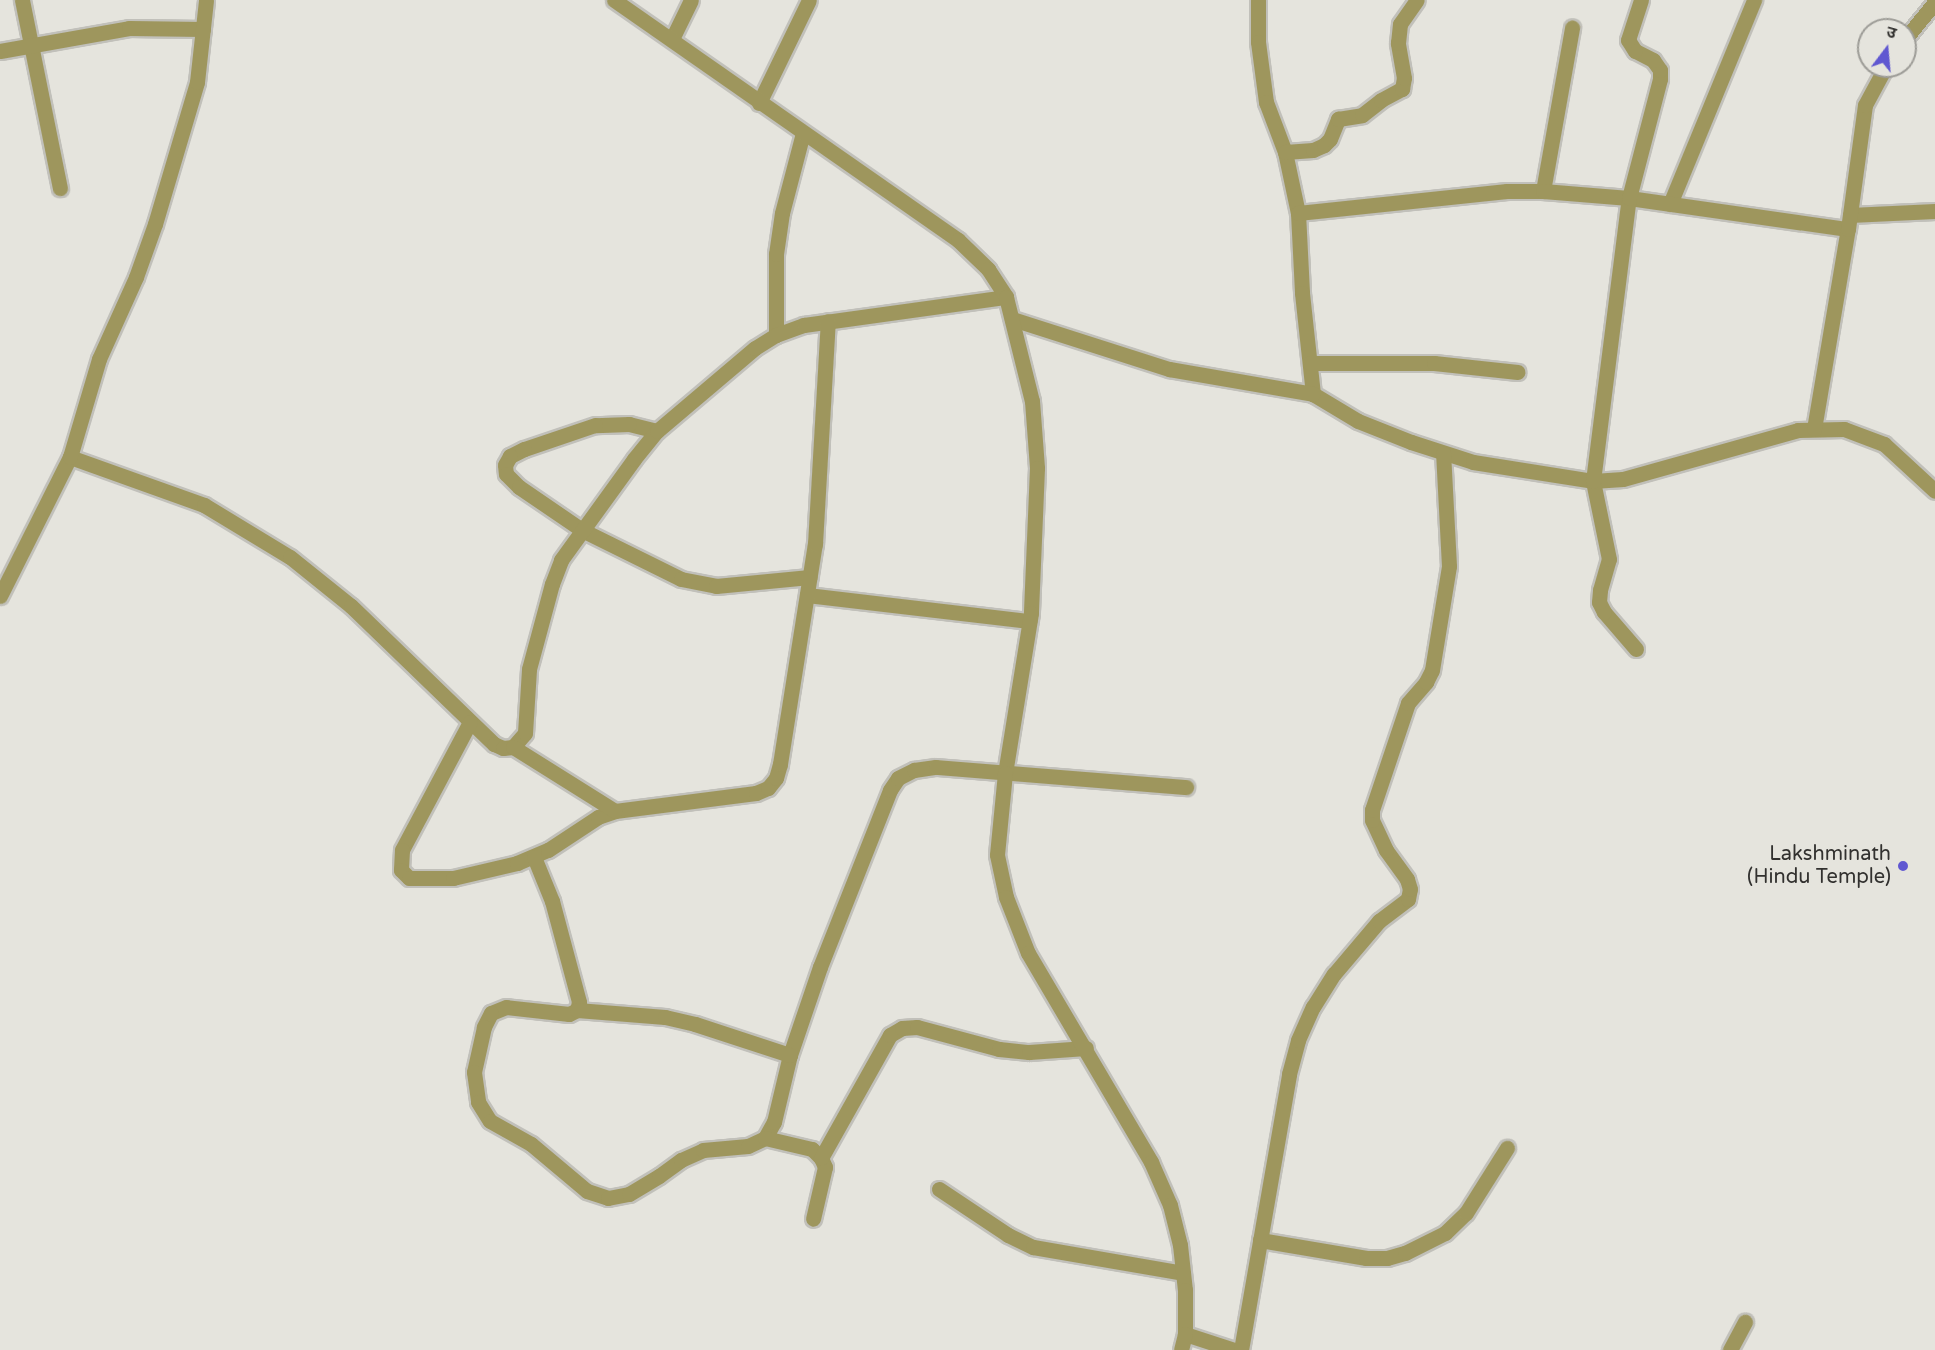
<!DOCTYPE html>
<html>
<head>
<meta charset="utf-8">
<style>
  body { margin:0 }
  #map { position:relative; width:1935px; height:1350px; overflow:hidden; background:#e5e4dd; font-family:"Varela Round","Noto Sans Devanagari",sans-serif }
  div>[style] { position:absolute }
  .roads { filter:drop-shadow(2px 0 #c1c0ba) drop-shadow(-2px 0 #c1c0ba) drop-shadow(0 2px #c1c0ba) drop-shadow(0 -2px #c1c0ba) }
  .minor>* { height:15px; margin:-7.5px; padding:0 7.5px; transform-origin:7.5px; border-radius:7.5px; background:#9e965d }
  .tertiary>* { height:15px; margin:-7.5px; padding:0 7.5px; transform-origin:7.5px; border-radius:7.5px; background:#9e965d }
  .dots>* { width:16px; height:16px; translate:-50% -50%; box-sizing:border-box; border:3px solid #e5e4dd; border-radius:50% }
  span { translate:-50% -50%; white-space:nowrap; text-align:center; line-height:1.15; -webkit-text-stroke:5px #e5e4dd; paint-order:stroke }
  .poi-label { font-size:20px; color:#32312f }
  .right { translate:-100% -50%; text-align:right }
  .north { position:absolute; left:1857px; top:18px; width:60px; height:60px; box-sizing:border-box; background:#e5e4dd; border:2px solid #9d9c97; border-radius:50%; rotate:16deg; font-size:16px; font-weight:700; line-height:24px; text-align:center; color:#32312f }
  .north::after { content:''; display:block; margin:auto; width:21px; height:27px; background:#6058d1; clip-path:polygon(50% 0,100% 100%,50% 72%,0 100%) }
</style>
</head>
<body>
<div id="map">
  <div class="roads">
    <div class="minor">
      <div style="left:22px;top:0;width:192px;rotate:78.6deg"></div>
      <div style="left:1258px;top:0;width:42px;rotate:90deg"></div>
      <div style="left:1258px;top:42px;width:61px;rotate:82.4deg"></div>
      <div style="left:1266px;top:102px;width:53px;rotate:69.2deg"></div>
      <div style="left:1285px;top:152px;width:62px;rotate:78deg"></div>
      <div style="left:1298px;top:213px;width:80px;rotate:87.1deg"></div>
      <div style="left:1302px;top:293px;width:102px;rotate:83.8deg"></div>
      <div style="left:1313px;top:394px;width:52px;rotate:31deg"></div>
      <div style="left:1358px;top:421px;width:57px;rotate:21.6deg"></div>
      <div style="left:1411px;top:442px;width:65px;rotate:17.9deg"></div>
      <div style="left:1473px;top:462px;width:121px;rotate:9deg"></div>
      <div style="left:1593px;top:481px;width:30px;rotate:-4deg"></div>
      <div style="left:1623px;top:479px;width:182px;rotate:-15.6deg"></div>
      <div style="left:1798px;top:430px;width:46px;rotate:-1.2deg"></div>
      <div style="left:1844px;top:429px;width:43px;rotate:20.6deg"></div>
      <div style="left:1884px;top:444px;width:69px;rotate:42.7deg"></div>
      <div style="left:672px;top:39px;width:43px;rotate:-64deg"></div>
      <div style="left:1905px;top:39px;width:48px;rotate:-51deg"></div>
      <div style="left:0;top:51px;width:131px;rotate:-10.1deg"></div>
      <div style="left:129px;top:28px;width:74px;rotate:0.8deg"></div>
      <div style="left:759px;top:103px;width:114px;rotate:-64.1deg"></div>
      <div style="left:1285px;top:152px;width:28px;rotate:-4deg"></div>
      <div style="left:1313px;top:150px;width:12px;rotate:-24deg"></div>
      <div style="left:1324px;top:145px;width:8px;rotate:-45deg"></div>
      <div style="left:1330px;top:139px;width:22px;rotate:-68deg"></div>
      <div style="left:1338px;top:119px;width:24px;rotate:-9deg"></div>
      <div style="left:1362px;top:115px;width:24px;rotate:-38deg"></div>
      <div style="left:1381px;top:100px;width:24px;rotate:-28deg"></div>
      <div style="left:1402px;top:89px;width:11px;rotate:-80deg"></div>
      <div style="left:1404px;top:78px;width:36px;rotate:-100deg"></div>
      <div style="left:1398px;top:43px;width:19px;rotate:-84deg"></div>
      <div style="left:1400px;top:24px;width:29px;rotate:-55deg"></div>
      <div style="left:1543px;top:191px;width:166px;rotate:-79.9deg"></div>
      <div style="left:1670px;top:204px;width:221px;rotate:-67.6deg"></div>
      <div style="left:1298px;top:213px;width:210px;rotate:-6deg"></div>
      <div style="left:1507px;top:191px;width:36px"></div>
      <div style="left:1543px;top:191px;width:86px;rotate:4.7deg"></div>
      <div style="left:1629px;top:198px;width:221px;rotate:8.1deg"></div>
      <div style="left:1850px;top:215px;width:85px;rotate:-2.7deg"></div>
      <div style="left:1012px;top:319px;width:165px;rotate:17.7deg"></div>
      <div style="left:1169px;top:369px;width:146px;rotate:9.8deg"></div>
      <div style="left:776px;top:335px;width:81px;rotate:-90deg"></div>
      <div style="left:776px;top:254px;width:41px;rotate:-81.7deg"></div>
      <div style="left:782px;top:213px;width:83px;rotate:-75.3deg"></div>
      <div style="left:1310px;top:363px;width:124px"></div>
      <div style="left:1434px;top:363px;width:84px;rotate:6.1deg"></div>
      <div style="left:1814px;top:429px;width:203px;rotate:-80.4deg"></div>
      <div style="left:1848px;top:229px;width:125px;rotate:-82.2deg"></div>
      <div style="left:1865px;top:105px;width:44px;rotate:-61.7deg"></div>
      <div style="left:657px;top:431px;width:29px;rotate:-166deg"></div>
      <div style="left:629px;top:424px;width:34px;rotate:178deg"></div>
      <div style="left:595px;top:425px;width:75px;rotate:161.3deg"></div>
      <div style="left:524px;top:449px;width:16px;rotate:153deg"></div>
      <div style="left:510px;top:456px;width:10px;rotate:119deg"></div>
      <div style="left:505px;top:465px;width:9px;rotate:84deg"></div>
      <div style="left:506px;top:474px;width:18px;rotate:45deg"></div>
      <div style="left:519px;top:487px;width:76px;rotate:34.3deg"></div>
      <div style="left:582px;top:530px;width:110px;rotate:26.3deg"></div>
      <div style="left:681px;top:579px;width:36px;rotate:11deg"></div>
      <div style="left:716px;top:586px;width:94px;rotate:-5.5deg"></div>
      <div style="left:70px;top:457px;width:142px;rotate:19.7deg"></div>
      <div style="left:204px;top:505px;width:100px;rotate:31.2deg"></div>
      <div style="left:290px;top:557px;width:78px;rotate:38.8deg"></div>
      <div style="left:351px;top:606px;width:199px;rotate:44deg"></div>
      <div style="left:494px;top:744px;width:10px;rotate:24deg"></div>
      <div style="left:503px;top:748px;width:10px;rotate:-6deg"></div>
      <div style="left:513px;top:747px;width:18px;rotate:-49deg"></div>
      <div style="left:525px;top:733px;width:64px;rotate:-86.4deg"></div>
      <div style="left:529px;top:669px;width:88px;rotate:-74.9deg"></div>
      <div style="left:552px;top:584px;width:26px;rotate:-69deg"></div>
      <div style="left:561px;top:560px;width:125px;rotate:-54.1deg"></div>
      <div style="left:634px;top:459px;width:36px;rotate:-51deg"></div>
      <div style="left:657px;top:431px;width:128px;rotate:-40.3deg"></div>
      <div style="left:755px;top:348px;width:25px;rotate:-32deg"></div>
      <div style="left:776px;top:335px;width:30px;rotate:-20deg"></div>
      <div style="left:804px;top:325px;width:204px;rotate:-7.9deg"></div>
      <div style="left:807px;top:595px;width:224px;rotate:6.7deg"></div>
      <div style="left:0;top:596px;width:156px;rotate:-63.3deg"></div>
      <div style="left:70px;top:457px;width:102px;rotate:-73.5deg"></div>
      <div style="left:99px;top:359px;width:90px;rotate:-65.7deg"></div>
      <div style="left:136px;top:277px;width:56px;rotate:-70.3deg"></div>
      <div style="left:155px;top:224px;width:148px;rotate:-73.5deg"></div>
      <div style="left:197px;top:82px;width:82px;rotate:-83.7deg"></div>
      <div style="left:1636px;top:649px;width:49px;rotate:-130.9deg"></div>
      <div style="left:1604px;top:612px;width:11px;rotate:-117deg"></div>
      <div style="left:1599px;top:602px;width:12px;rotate:-85deg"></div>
      <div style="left:1600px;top:590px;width:32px;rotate:-74deg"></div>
      <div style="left:1609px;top:559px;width:80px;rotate:-101.6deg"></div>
      <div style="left:1593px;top:481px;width:285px;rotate:-82.8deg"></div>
      <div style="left:1629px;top:198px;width:123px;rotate:-75.4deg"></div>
      <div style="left:1660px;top:79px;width:9px;rotate:-90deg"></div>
      <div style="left:1660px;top:70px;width:12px;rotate:-125deg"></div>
      <div style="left:1653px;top:60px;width:20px;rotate:-153deg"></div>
      <div style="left:1635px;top:51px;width:13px;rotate:-122deg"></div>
      <div style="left:1628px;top:40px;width:42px;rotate:-72deg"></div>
      <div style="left:470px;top:722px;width:145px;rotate:118deg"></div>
      <div style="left:402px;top:850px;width:20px;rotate:93deg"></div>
      <div style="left:401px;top:870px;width:11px;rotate:45deg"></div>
      <div style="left:409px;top:878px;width:44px"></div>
      <div style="left:453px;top:878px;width:66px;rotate:-13.2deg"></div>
      <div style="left:517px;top:863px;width:34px;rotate:-23deg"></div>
      <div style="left:548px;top:850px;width:60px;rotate:-33.4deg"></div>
      <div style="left:598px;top:817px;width:18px;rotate:-19deg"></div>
      <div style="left:615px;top:811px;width:142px;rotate:-7.3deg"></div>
      <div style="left:756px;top:793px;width:13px;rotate:-23deg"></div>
      <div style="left:768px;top:788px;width:13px;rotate:-51deg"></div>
      <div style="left:776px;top:778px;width:15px;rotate:-74deg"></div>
      <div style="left:780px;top:764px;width:223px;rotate:-81deg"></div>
      <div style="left:815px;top:544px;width:223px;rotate:-86.7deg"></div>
      <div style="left:513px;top:747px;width:120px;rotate:32.1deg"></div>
      <div style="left:534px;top:857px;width:48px;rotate:67.8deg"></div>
      <div style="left:552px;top:901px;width:105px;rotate:75deg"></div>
      <div style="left:579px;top:1002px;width:8px;rotate:104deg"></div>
      <div style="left:577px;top:1010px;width:9px;rotate:153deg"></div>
      <div style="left:569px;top:1014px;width:63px;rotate:-173.7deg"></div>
      <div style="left:506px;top:1007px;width:16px;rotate:158deg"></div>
      <div style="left:491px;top:1013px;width:16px;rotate:117deg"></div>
      <div style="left:484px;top:1027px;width:46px;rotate:102.5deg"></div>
      <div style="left:474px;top:1072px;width:30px;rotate:82deg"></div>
      <div style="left:478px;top:1102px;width:22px;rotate:58deg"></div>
      <div style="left:490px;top:1121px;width:47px;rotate:29.3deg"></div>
      <div style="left:531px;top:1144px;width:73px;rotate:40deg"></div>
      <div style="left:587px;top:1191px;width:22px;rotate:18deg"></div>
      <div style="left:608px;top:1198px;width:21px;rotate:-11deg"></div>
      <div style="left:629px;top:1194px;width:35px;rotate:-31deg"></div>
      <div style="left:659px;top:1176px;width:27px;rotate:-36deg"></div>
      <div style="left:681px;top:1160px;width:24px;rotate:-24deg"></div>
      <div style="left:703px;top:1150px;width:45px;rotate:-5.1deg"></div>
      <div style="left:748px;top:1146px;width:19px;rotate:-25deg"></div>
      <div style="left:765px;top:1138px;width:18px;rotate:-61deg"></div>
      <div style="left:774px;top:1122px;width:69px;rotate:-76.6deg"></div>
      <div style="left:790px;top:1055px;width:93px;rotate:-71.2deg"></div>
      <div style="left:820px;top:967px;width:190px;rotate:-68.4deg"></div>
      <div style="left:890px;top:790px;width:14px;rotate:-56deg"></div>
      <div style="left:898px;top:778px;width:18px;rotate:-27deg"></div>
      <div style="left:914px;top:770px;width:22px;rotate:-8deg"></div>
      <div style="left:936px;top:767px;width:251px;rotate:4.6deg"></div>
      <div style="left:577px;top:1010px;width:88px;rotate:4.5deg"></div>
      <div style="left:665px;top:1017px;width:31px;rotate:13deg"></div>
      <div style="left:695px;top:1024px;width:100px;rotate:18.1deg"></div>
      <div style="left:765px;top:1138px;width:48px;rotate:13.2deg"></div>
      <div style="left:812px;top:1149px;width:13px;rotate:45deg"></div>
      <div style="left:821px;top:1158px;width:10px;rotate:66deg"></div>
      <div style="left:825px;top:1167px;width:53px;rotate:103deg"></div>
      <div style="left:821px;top:1158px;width:141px;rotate:-60.7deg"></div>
      <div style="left:890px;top:1035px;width:14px;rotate:-30deg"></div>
      <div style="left:902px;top:1028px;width:15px;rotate:-4deg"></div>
      <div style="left:917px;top:1027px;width:85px;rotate:15deg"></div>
      <div style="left:999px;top:1049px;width:30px;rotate:6deg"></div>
      <div style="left:1029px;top:1052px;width:57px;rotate:-4deg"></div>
      <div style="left:939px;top:1189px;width:83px;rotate:33.7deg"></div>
      <div style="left:1008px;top:1235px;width:28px;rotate:26deg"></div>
      <div style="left:1033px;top:1247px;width:152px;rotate:9.8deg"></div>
      <div style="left:1260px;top:1240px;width:108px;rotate:9.6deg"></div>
      <div style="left:1366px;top:1258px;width:21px"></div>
      <div style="left:1387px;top:1258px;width:19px;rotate:-16deg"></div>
      <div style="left:1405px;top:1253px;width:45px;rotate:-26.6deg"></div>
      <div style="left:1445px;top:1233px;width:29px;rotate:-44deg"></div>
      <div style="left:1466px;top:1213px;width:77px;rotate:-57.8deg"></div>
      <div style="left:1185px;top:1334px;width:52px;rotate:18.1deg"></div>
      <div style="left:1241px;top:1350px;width:280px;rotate:-80.1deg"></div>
      <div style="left:1289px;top:1074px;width:35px;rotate:-75deg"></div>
      <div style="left:1298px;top:1040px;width:36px;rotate:-66deg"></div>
      <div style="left:1313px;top:1007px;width:39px;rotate:-58deg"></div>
      <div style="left:1334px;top:974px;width:70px;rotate:-49.7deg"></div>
      <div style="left:1379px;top:921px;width:36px;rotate:-37deg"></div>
      <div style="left:1408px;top:899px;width:10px;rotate:-79deg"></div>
      <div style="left:1410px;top:889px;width:10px;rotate:-107deg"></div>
      <div style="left:1407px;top:879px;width:36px;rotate:-126deg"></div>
      <div style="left:1386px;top:850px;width:33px;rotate:-115deg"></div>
      <div style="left:1372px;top:820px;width:10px;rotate:-90deg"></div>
      <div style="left:1372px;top:810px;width:113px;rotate:-71.4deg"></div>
      <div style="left:1408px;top:703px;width:28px;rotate:-49deg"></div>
      <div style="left:1426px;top:682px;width:13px;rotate:-63deg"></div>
      <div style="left:1432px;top:670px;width:105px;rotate:-80.7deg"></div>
      <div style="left:1449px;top:566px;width:113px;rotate:-93deg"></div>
      <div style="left:1730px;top:1350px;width:32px;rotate:-62deg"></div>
    </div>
    <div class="tertiary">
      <div style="left:614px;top:0;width:419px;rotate:34.9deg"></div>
      <div style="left:958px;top:240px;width:42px;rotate:44deg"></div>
      <div style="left:988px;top:269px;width:33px;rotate:57deg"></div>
      <div style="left:1006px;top:297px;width:107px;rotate:76deg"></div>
      <div style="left:1032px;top:401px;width:67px;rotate:85.7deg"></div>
      <div style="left:1037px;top:468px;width:145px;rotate:92.4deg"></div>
      <div style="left:1031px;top:613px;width:162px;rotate:99.2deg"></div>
      <div style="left:1005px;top:773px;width:82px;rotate:95.6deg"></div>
      <div style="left:997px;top:855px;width:43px;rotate:77.9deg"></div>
      <div style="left:1006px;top:897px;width:60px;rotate:68.6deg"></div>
      <div style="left:1028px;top:953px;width:243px;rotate:59.5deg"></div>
      <div style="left:1151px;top:1162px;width:47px;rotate:66.2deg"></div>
      <div style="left:1170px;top:1205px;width:41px;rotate:76deg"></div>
      <div style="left:1180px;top:1245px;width:45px;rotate:83.7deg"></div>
      <div style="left:1185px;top:1290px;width:44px;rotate:90deg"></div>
      <div style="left:1185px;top:1334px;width:16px;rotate:104deg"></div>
    </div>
  </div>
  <div class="dots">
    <div style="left:1903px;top:866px;background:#6058d1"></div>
  </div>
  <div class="poi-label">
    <span class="right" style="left:1891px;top:866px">Lakshminath<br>(Hindu Temple)</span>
  </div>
  <div class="north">उ</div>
</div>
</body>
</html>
